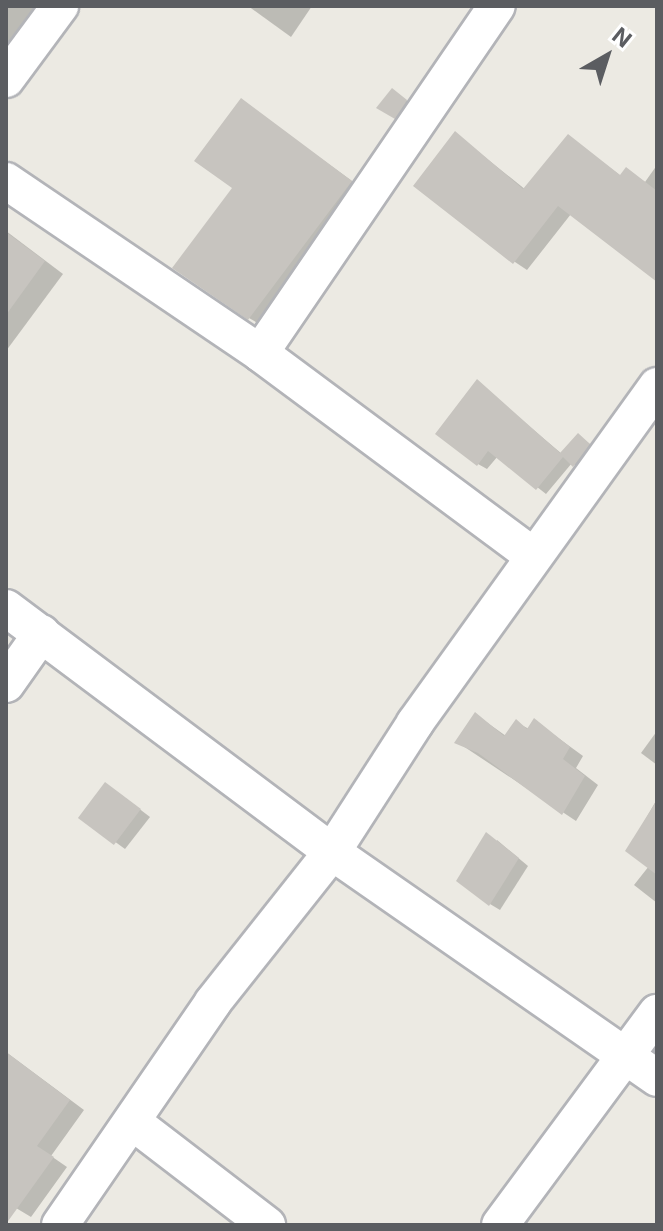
<!DOCTYPE html>
<html>
<head>
<meta charset="utf-8">
<style>
  body { margin:0 }
  #map { position:relative; width:663px; height:1231px; overflow:hidden; background:#eceae3; font-family:Inter,sans-serif }
  div>[style] { position:absolute }
  .shadow>* { inset:0; background:#0003 }
  .building>* { inset:0; background:#c7c4bf; transform-origin:0 0 }
  .roads { filter:drop-shadow(2px 0 #b3b4b8) drop-shadow(-2px 0 #b3b4b8) drop-shadow(0 2px #b3b4b8) drop-shadow(0 -2px #b3b4b8) }
  .minor>* { height:36px; margin:-18px; padding:0 18px; transform-origin:18px; border-radius:18px; background:#fff }
  span { translate:-50% -50%; white-space:nowrap; text-align:center; line-height:1.15; -webkit-text-stroke:6px #fff; paint-order:stroke }
  .frame { position:absolute; inset:0; border:8px solid #5b5d61; pointer-events:none }
  .north { position:absolute; left:567px; top:16px; width:80px; height:80px; -webkit-text-stroke:6px #fff; paint-order:stroke; rotate:39deg; font-size:22px; font-weight:700; line-height:32px; text-align:center; color:#5b5d61 }
  .north::after { content:''; display:block; margin:auto; width:28px; height:36px; background:#5b5d61; clip-path:polygon(50% 0,100% 100%,50% 72%,0 100%) }
</style>
</head>
<body>
<div id="map">
  <div class="shadow">
    <div style="clip-path:polygon(6px 6px,39px 6px,6px 57px)"></div>
    <div style="clip-path:polygon(248px 6px,312px 6px,291px 37px)"></div>
    <div style="clip-path:polygon(397px 93px,411px 104px,400px 120px,379px 107px)"></div>
    <div style="clip-path:polygon(241px 101px,370px 194px,268px 329px,249px 318px,235px 188px)"></div>
    <div style="clip-path:polygon(456px 134px,526px 190px,568px 136px,621px 176px,626px 169px,645px 182px,657px 165px,657px 280px,571px 214px,527px 270px,515px 262px,416px 186px)"></div>
    <div style="clip-path:polygon(6px 231px,63px 274px,6px 351px)"></div>
    <div style="clip-path:polygon(477px 382px,562px 454px,579px 436px,598px 450px,584px 471px,572px 463px,546px 494px,498px 456px,487px 469px,478px 464px)"></div>
    <div style="clip-path:polygon(475px 714px,506px 736px,516px 722px,529px 729px,535px 721px,583px 756px,576px 768px,598px 785px,576px 821px,457px 742px)"></div>
    <div style="clip-path:polygon(657px 731px,657px 765px,641px 753px)"></div>
    <div style="clip-path:polygon(116px 791px,150px 817px,125px 849px,81px 817px)"></div>
    <div style="clip-path:polygon(657px 799px,657px 903px,634px 885px,649px 866px,628px 850px)"></div>
    <div style="clip-path:polygon(497px 840px,528px 866px,500px 910px,490px 904px)"></div>
    <div style="clip-path:polygon(6px 1052px,84px 1110px,51px 1156px,67px 1167px,31px 1217px,6px 1202px)"></div>
  </div>
  <div class="building">
    <div style="clip-path:polygon(392px 88px,407px 100px,395px 119px,376px 108px)"></div>
    <div style="clip-path:polygon(241px 98px,352px 181px,248px 320px,172px 268px,232px 188px,194px 161px)"></div>
    <div style="clip-path:polygon(455px 131px,523px 189px,568px 134px,620px 175px,626px 167px,657px 191px,657px 282px,558px 206px,513px 264px,413px 186px)"></div>
    <div style="clip-path:polygon(6px 232px,45px 261px,6px 315px)"></div>
    <div style="clip-path:polygon(477px 379px,560px 453px,578px 433px,590px 444px,573px 467px,563px 457px,536px 490px,488px 451px,477px 466px,435px 434px)"></div>
    <div style="clip-path:polygon(475px 712px,504px 736px,516px 719px,527px 729px,534px 718px,570px 747px,563px 759px,585px 776px,562px 815px,478px 753px,454px 743px)"></div>
    <div style="left:105px;top:782px;width:45px;height:45px;rotate:37deg"></div>
    <div style="clip-path:polygon(657px 800px,657px 875px,625px 851px)"></div>
    <div style="clip-path:polygon(486px 832px,519px 858px,489px 906px,456px 881px)"></div>
    <div style="clip-path:polygon(6px 1052px,70px 1100px,37px 1146px,54px 1157px,6px 1224px)"></div>
  </div>
  <div class="roads">
    <div class="minor">
      <div style="left:6px;top:79px;width:91px;rotate:-53.5deg"></div>
      <div style="left:6px;top:181px;width:307px;rotate:34.1deg"></div>
      <div style="left:260px;top:353px;width:340px;rotate:36.6deg"></div>
      <div style="left:260px;top:353px;width:420px;rotate:-55.7deg"></div>
      <div style="left:6px;top:608px;width:407px;rotate:36.8deg"></div>
      <div style="left:332px;top:852px;width:396px;rotate:34.8deg"></div>
      <div style="left:6px;top:684px;width:62px;rotate:-54.8deg"></div>
      <div style="left:134px;top:1123px;width:168px;rotate:37.5deg"></div>
      <div style="left:60px;top:1225px;width:270px;rotate:-55.5deg"></div>
      <div style="left:213px;top:1002px;width:191px;rotate:-51.6deg"></div>
      <div style="left:332px;top:852px;width:153px;rotate:-57.2deg"></div>
      <div style="left:415px;top:723px;width:415px;rotate:-54.3deg"></div>
      <div style="left:500px;top:1225px;width:264px;rotate:-53.5deg"></div>
    </div>
  </div>
  <div class="frame"></div>
  <div class="north">N</div>
</div>
</body>
</html>
